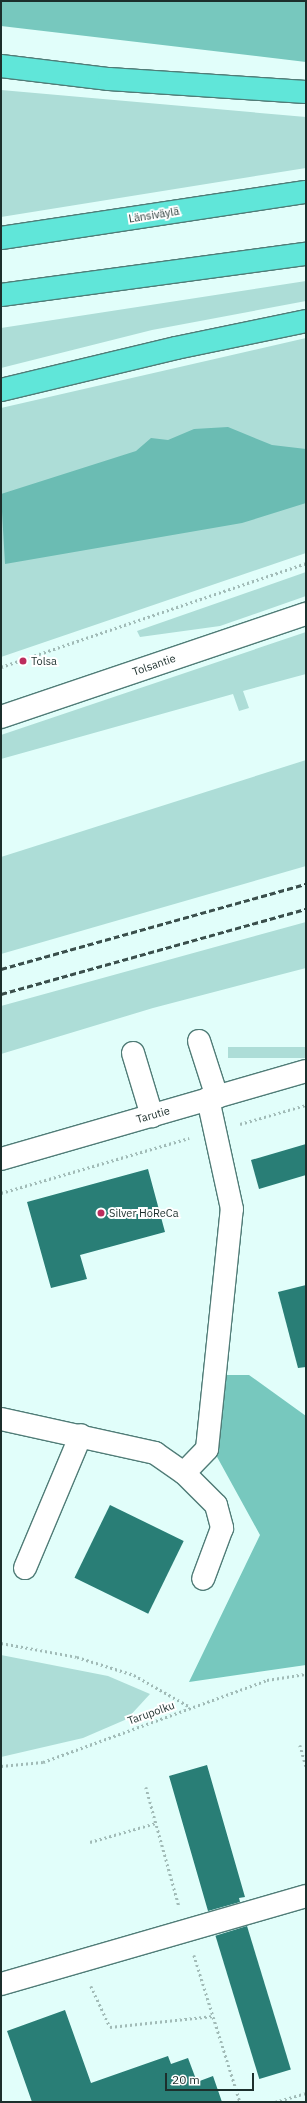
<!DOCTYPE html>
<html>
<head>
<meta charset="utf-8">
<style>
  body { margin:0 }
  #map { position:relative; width:307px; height:2103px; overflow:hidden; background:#e1fefa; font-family:"IBM Plex Sans",sans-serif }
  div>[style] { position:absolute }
  .green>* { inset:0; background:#adddd7; transform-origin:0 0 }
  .forest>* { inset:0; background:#77c8be }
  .water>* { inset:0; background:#6bbcb3 }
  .building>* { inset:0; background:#297e76; transform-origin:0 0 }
  .path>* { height:2.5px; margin-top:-1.25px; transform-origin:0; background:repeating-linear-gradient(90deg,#a1bbb7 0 2px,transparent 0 5px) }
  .roads { filter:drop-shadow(1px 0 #507c77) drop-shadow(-1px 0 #507c77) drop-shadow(0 1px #507c77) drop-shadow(0 -1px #507c77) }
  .minor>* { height:22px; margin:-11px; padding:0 11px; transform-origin:11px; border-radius:11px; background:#fff }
  .highway>* { height:22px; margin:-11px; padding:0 11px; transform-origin:11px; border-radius:11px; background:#60e6d9 }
  .rail>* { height:3px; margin-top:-1.5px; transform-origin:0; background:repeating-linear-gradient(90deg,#3a4f4c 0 6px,transparent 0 9px) }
  .dots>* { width:11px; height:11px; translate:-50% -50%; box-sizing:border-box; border:2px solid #fff; border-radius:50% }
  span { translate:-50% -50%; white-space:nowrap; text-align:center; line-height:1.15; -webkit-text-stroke:4px #fff; paint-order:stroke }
  .street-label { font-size:11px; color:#1c2f2c }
  .poi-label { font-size:11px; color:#1c2f2c }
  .left { translate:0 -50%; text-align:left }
  .frame { position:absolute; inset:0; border:2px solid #1c2f2c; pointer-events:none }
  .scale { position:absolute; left:165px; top:2073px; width:89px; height:18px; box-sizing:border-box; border:2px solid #1c2f2c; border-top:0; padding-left:5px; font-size:12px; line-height:14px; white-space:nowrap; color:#1c2f2c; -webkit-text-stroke:3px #fff; paint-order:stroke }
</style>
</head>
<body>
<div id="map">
  <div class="green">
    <div style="clip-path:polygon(1px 90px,306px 117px,306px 168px,1px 217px)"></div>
    <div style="clip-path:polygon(306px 281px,306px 301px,152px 330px,1px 368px,1px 328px)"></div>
    <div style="clip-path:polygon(306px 338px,306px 553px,1px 657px,1px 408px)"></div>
    <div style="clip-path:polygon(306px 572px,306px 596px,220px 626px,140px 637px,137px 631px)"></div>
    <div style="clip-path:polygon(306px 632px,306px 674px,243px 691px,249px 708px,239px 711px,233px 694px,1px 759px,1px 735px)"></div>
    <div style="clip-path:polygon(306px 760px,306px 866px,1px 954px,1px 857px)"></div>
    <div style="clip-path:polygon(306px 922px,306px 968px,153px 1008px,1px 1054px,1px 1006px)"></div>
    <div style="left:306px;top:1047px;width:11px;height:78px;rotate:90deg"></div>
    <div style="clip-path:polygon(1px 1655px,108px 1676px,150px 1694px,127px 1719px,83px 1738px,1px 1757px)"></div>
  </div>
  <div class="forest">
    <div style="clip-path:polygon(1px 1px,306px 1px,306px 62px,1px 26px)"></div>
    <div style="clip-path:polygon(226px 1375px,249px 1375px,306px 1416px,306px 1665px,189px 1682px,260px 1535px,216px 1455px)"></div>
  </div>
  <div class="water">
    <div style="clip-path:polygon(228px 427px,272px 445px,306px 449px,306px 503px,242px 523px,5px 564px,1px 494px,136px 451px,151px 438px,168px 440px,194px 429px)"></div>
  </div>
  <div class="building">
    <div style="clip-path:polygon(306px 1144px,306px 1175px,259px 1189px,251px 1160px)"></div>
    <div style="clip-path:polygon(148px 1169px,165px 1232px,80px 1255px,87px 1279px,51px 1288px,27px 1202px)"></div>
    <div style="clip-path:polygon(306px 1285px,306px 1367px,298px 1368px,278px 1292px)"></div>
    <div style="left:110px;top:1505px;width:82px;height:81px;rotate:26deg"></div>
    <div style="clip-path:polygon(207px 1765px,245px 1897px,239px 1898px,240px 1902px,208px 1911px,169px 1776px)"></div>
    <div style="left:247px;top:1926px;width:150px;height:33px;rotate:73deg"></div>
    <div style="clip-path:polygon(65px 2010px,91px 2083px,168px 2056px,171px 2064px,188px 2058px,197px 2082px,213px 2076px,222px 2102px,32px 2102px,7px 2031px)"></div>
  </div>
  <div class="path">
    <div style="left:1px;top:667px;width:322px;rotate:-18.8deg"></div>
    <div style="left:240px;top:1124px;width:69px;rotate:-16.1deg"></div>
    <div style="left:1px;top:1193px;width:196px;rotate:-16.3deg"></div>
    <div style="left:1px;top:1643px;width:77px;rotate:10.4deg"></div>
    <div style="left:77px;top:1657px;width:60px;rotate:17.5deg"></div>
    <div style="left:134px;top:1675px;width:64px;rotate:29.7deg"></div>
    <div style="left:300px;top:1745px;width:22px;rotate:74deg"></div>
    <div style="left:1px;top:1766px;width:42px;rotate:-5.4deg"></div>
    <div style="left:43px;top:1762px;width:239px;rotate:-20.1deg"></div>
    <div style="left:267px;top:1680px;width:39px;rotate:-9deg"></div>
    <div style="left:146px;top:1787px;width:123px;rotate:74.5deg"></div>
    <div style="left:90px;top:1842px;width:69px;rotate:-16.1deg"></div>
    <div style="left:194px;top:1955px;width:154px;rotate:72.6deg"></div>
    <div style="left:91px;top:1986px;width:45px;rotate:65.1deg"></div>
    <div style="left:110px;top:2027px;width:104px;rotate:-6.1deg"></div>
    <div style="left:275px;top:2102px;width:32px;rotate:-16deg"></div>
  </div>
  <div class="roads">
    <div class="minor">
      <div style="left:1px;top:717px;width:322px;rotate:-18.7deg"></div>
      <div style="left:199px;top:1041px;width:59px;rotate:72.2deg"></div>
      <div style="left:133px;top:1053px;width:66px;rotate:73.2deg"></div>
      <div style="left:1px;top:1159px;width:317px;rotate:-16.1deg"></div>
      <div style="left:1px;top:1419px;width:158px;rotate:12.4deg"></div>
      <div style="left:155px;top:1453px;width:35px;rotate:35deg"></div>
      <div style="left:184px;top:1473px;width:33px;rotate:-46deg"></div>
      <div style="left:207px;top:1449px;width:241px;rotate:-84.1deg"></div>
      <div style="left:232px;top:1209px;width:113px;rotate:-102.3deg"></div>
      <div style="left:184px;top:1473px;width:45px;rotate:45deg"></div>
      <div style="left:216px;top:1505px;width:24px;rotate:75deg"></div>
      <div style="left:222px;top:1528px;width:54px;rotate:110.4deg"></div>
      <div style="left:25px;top:1568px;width:144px;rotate:-67.2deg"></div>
      <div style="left:1px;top:1984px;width:317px;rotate:-16.1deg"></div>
    </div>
    <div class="highway">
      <div style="left:1px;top:66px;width:109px;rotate:6.9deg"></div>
      <div style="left:109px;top:79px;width:197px;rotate:3.8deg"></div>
      <div style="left:1px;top:238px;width:308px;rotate:-8.6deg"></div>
      <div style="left:1px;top:295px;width:308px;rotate:-7.7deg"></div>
      <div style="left:1px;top:390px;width:180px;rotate:-13.5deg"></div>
      <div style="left:176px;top:348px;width:133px;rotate:-11.7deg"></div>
    </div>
  </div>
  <div class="rail">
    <div style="left:1px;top:969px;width:317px;rotate:-15.6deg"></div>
    <div style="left:1px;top:994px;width:317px;rotate:-15.6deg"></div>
  </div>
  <div class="dots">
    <div style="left:23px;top:661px;background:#bc2d5d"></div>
    <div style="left:101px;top:1213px;background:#bc2d5d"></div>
  </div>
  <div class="street-label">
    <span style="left:154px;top:215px;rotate:-9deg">Länsiväylä</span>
    <span style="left:154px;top:665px;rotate:-19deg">Tolsantie</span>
    <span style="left:153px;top:1115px;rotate:-16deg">Tarutie</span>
    <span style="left:151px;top:1713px;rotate:-20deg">Tarupolku</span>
  </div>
  <div class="poi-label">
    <span class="left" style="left:31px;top:661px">Tolsa</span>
    <span class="left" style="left:109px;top:1213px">Silver HoReCa</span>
  </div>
  <div class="frame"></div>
  <div class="scale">20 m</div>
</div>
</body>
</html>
